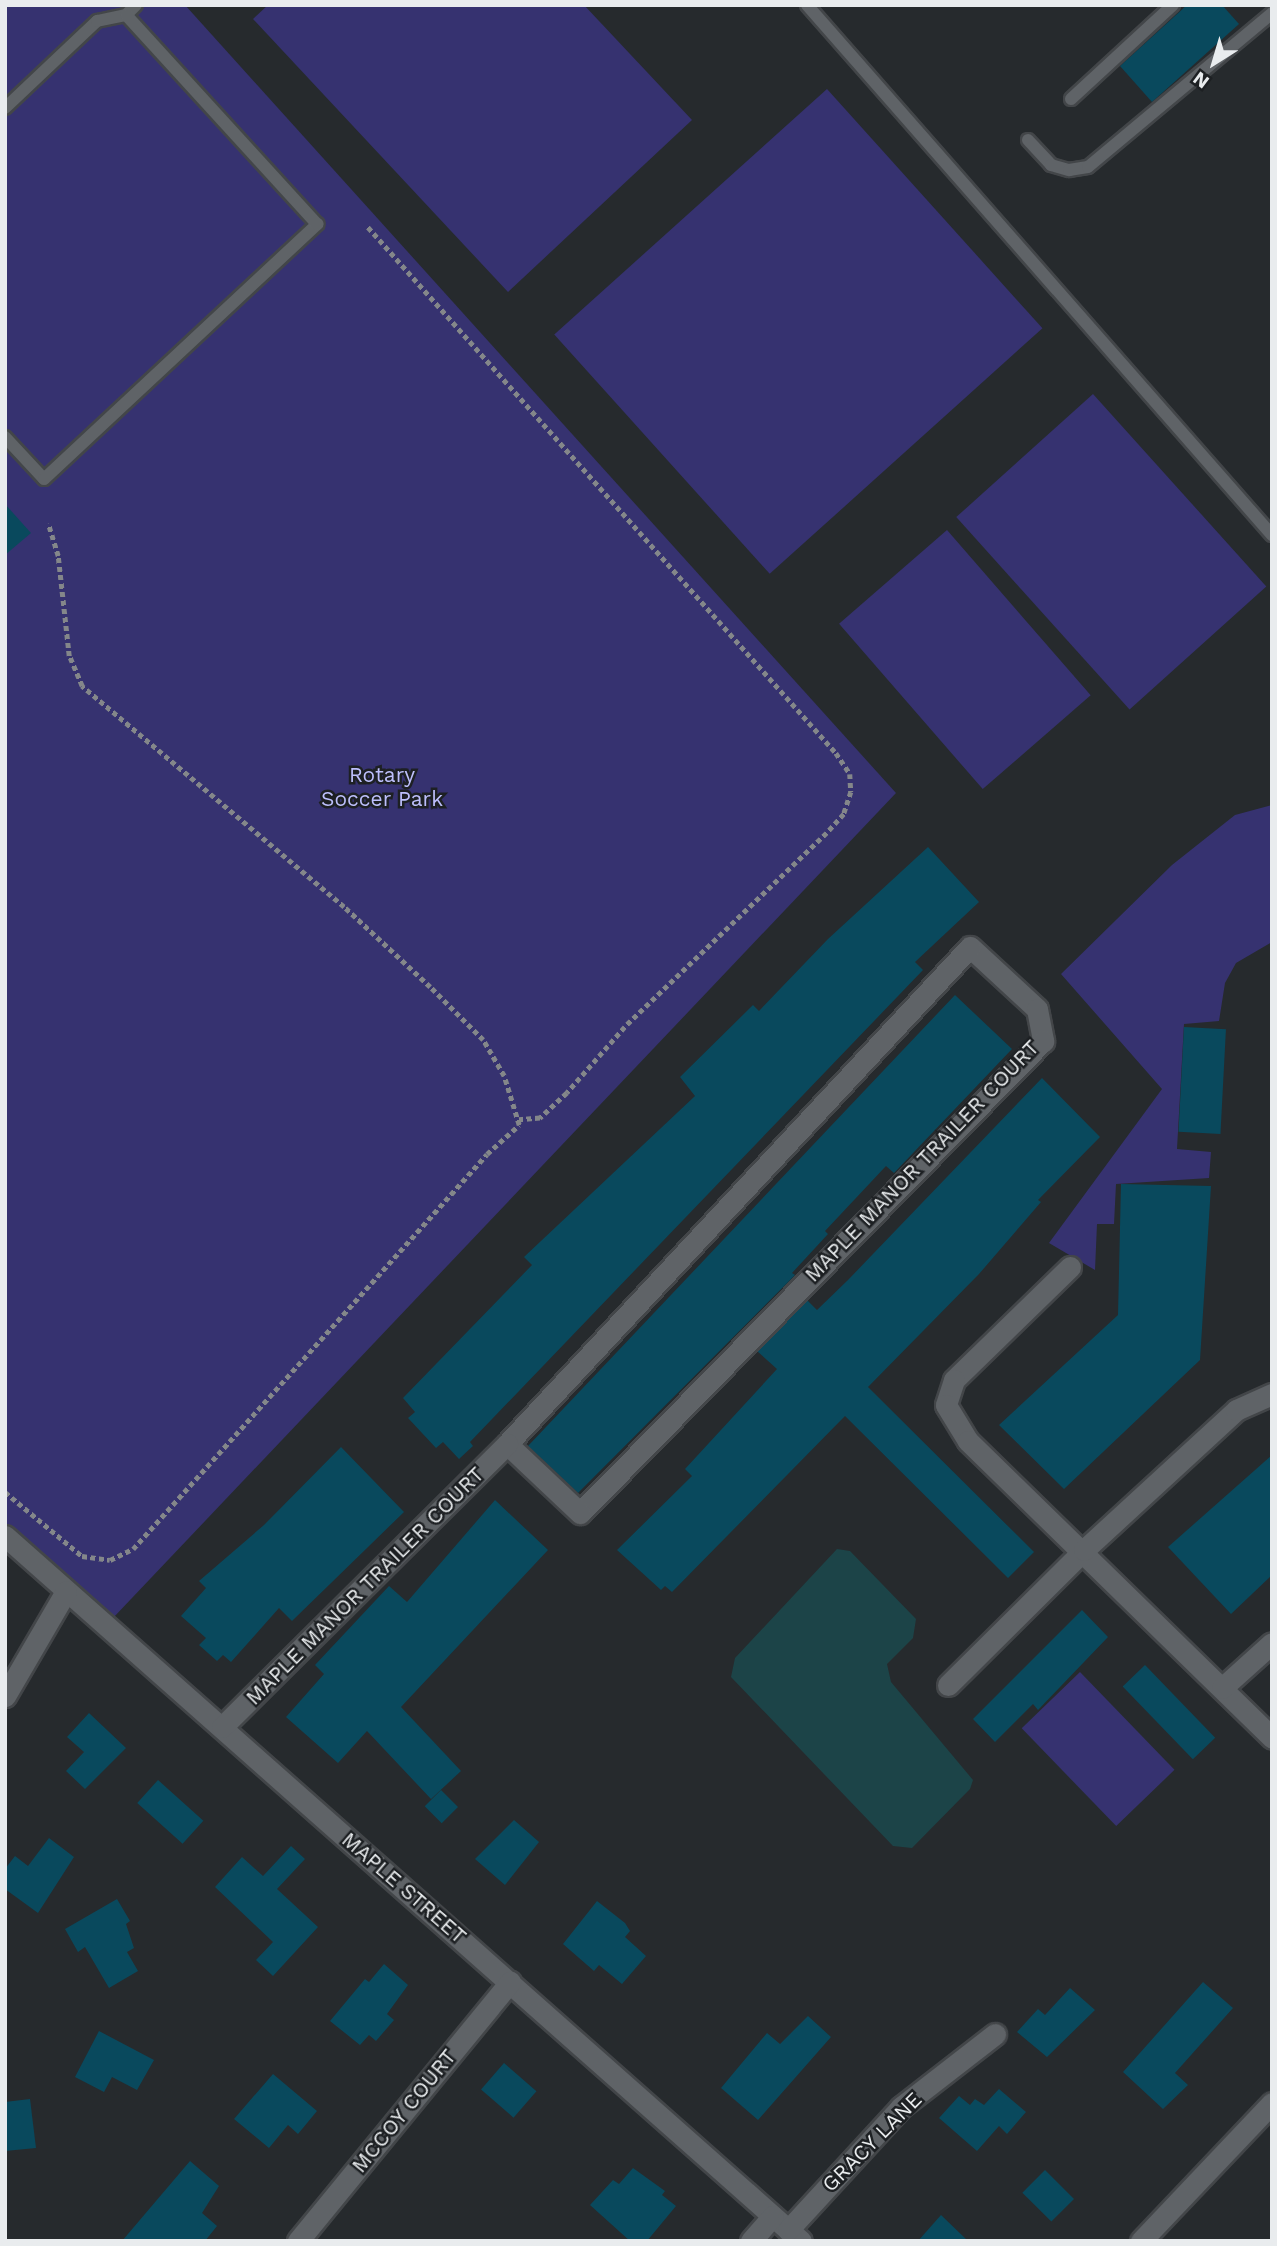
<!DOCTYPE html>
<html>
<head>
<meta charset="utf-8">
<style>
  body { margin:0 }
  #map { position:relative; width:1277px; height:2246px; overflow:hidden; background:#262a2d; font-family:"Work Sans",sans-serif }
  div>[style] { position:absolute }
  .green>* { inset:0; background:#363270; transform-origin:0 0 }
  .water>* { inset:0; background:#1c4448 }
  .building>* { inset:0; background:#09495d; transform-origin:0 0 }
  .path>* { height:4.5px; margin-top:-2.25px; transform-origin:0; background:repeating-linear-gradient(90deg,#84878a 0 5px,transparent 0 8.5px) }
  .roads { filter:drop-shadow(2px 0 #434649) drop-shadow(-2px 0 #434649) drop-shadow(0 2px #434649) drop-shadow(0 -2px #434649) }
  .lane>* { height:12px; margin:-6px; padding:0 6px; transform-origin:6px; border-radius:6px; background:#5f6367 }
  .street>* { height:21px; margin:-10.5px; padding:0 10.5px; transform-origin:10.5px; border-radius:10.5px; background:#5f6367 }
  span { translate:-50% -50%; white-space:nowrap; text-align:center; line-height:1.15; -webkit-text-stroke:5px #1d2023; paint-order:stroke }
  .park-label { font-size:21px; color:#bdbffc }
  .street-label { font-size:21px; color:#e9ecee }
  .frame { position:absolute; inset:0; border:7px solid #e9ecee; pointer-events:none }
  .north { position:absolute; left:1179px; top:28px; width:70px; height:70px; -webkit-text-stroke:5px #1d2023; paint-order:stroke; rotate:217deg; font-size:19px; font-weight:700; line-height:28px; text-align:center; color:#e9ecee }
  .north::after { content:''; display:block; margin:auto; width:24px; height:32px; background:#e9ecee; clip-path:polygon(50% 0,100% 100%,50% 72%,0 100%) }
</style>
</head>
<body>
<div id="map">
  <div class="green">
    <div style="clip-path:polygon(5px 5px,185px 5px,896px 793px,113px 1618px,5px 1522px)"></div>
    <div style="clip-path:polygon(268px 5px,584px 5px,692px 120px,508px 292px,253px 19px)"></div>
    <div style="left:827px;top:89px;width:322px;height:367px;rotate:48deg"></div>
    <div style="left:1093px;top:394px;width:259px;height:184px;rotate:48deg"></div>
    <div style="left:947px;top:530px;width:219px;height:143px;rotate:49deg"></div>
    <div style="clip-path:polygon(1272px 805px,1272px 942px,1236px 963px,1225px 983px,1219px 1021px,1184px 1024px,1177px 1149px,1211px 1152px,1209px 1178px,1116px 1184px,1114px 1224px,1097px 1224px,1095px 1270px,1049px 1243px,1162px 1089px,1061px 974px,1172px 865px,1235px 815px)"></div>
    <div style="left:1080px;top:1672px;width:136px;height:81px;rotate:46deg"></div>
  </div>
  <div class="water">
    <div style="clip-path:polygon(837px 1549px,850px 1551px,916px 1619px,913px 1638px,887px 1664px,891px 1682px,973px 1780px,970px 1789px,912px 1848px,893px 1846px,731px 1677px,735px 1658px)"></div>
  </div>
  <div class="building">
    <div style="clip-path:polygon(1187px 5px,1222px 5px,1239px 24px,1152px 102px,1120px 66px)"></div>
    <div style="clip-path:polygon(5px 504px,31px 533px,5px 555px)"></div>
    <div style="clip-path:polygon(928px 847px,979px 902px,915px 962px,923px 970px,470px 1442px,473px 1446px,459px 1459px,443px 1442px,436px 1448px,408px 1418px,415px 1412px,403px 1398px,532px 1265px,524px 1257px,695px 1096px,680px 1077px,753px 1005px,759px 1011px,828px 939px)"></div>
    <div style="clip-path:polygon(955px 995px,1012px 1049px,894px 1173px,886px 1166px,825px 1231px,828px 1234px,792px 1273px,795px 1275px,578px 1493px,528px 1446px)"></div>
    <div style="left:1184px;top:1027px;width:42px;height:105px;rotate:3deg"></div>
    <div style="clip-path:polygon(1042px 1078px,1100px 1137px,1038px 1200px,1041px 1202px,979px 1274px,868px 1387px,1034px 1552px,1008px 1578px,845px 1416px,672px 1592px,665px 1586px,661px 1590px,617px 1550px,692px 1476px,685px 1469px,777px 1369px,757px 1351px,807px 1300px,817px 1310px,848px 1280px)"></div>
    <div style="clip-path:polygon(1121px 1184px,1211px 1186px,1200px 1360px,1064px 1489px,999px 1425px,1118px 1315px)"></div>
    <div style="clip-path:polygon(341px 1447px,404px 1512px,292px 1621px,279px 1608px,231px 1662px,223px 1655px,217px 1661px,199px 1645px,206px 1638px,181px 1616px,206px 1588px,199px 1581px,264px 1525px)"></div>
    <div style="clip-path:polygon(1272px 1455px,1272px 1575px,1231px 1614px,1168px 1547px)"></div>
    <div style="clip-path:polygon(495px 1500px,548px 1550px,401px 1707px,461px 1771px,431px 1799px,367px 1731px,338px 1763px,286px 1717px,324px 1674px,315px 1665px,389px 1586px,407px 1602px)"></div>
    <div style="clip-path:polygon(1082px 1610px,1108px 1637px,1038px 1710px,1033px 1704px,995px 1742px,973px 1719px)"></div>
    <div style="left:1145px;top:1665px;width:101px;height:31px;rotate:46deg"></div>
    <div style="clip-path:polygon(89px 1713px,126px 1748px,85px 1789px,66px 1771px,84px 1752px,67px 1737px)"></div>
    <div style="left:158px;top:1780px;width:61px;height:31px;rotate:42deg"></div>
    <div style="left:441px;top:1790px;width:24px;height:23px;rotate:45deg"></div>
    <div style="clip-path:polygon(514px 1820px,539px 1842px,505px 1885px,475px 1859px)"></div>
    <div style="clip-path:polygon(49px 1838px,74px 1857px,38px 1913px,5px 1889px,5px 1869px,15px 1856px,28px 1866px)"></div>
    <div style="clip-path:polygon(291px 1846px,305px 1859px,277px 1889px,318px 1927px,273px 1976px,256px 1960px,273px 1942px,215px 1887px,242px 1857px,263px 1876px)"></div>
    <div style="clip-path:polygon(117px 1899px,130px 1921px,126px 1924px,134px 1948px,127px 1952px,138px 1971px,109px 1988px,85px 1947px,78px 1952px,65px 1929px)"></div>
    <div style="clip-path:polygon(597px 1901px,625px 1923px,630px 1931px,625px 1937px,646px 1956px,622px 1984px,599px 1965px,594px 1971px,563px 1944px)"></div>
    <div style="clip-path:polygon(384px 1964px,408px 1985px,387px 2014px,394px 2020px,376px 2041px,369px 2035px,360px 2045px,330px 2021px,365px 1979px,369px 1982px)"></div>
    <div style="clip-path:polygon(1203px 1982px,1233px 2008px,1175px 2073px,1188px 2085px,1163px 2109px,1123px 2072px)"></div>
    <div style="clip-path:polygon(1070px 1988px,1095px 2010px,1047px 2057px,1017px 2032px,1038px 2009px,1045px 2015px)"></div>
    <div style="clip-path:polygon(808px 2016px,831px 2037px,758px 2120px,721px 2088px,767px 2033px,780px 2044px)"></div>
    <div style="clip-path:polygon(99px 2031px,154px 2060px,137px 2090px,112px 2077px,104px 2092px,75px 2077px)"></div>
    <div style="left:504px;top:2063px;width:43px;height:35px;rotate:41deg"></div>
    <div style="clip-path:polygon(273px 2074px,317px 2111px,298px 2134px,288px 2125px,269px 2148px,234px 2119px)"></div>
    <div style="clip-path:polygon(999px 2089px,1026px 2112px,1007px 2134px,999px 2126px,977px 2151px,939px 2118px,959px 2096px,970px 2105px,975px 2099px,984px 2105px)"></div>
    <div style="clip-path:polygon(30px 2099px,36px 2148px,5px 2151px,5px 2102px)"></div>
    <div style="clip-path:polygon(190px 2161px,219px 2186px,202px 2213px,217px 2226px,205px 2241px,122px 2241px)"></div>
    <div style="clip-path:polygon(633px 2168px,665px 2191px,662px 2195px,676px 2206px,647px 2241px,630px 2241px,590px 2205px,613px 2180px,619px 2184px)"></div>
    <div style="left:1045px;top:2170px;width:41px;height:32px;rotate:45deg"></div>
    <div style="clip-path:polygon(941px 2215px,968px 2241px,918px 2241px)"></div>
  </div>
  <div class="path">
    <div style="left:368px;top:227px;width:704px;rotate:48.34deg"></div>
    <div style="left:836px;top:753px;width:25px;rotate:56deg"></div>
    <div style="left:850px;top:774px;width:18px;rotate:87deg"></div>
    <div style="left:851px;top:792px;width:23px;rotate:108deg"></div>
    <div style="left:844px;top:814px;width:25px;rotate:132deg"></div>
    <div style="left:827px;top:833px;width:280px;rotate:136.2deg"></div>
    <div style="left:625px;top:1027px;width:88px;rotate:131.3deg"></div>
    <div style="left:567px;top:1093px;width:37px;rotate:137deg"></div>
    <div style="left:540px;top:1118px;width:21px;rotate:175deg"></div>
    <div style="left:5px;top:1492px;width:100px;rotate:39.7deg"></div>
    <div style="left:82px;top:1556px;width:28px;rotate:8deg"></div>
    <div style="left:110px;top:1560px;width:25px;rotate:-26deg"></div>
    <div style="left:133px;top:1549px;width:530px;rotate:-48.13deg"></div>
    <div style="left:487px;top:1154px;width:43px;rotate:-42.2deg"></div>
    <div style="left:519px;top:1125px;width:51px;rotate:-107deg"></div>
    <div style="left:504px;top:1076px;width:42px;rotate:-120.3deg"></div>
    <div style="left:483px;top:1040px;width:75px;rotate:-135deg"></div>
    <div style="left:430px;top:987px;width:117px;rotate:-137.1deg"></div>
    <div style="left:344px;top:907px;width:343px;rotate:-139.9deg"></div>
    <div style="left:82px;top:686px;width:33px;rotate:-113deg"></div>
    <div style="left:69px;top:656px;width:101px;rotate:-96.3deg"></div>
    <div style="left:58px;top:556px;width:34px;rotate:-107deg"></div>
  </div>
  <div class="roads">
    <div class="lane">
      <div style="left:807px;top:5px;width:705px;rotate:48.74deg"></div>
      <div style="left:1071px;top:99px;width:139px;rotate:-42.7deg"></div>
      <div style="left:5px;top:108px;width:127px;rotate:-43.4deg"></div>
      <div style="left:97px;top:21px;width:30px;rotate:-12deg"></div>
      <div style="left:126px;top:15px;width:14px;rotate:-45deg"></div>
      <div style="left:1028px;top:140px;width:34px;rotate:47deg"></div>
      <div style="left:1051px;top:165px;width:19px;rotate:16deg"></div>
      <div style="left:1069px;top:170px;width:19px;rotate:-9deg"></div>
      <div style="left:1088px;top:167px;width:240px;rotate:-39.9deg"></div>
      <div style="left:5px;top:437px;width:57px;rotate:47.1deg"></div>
      <div style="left:44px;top:479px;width:374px;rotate:-43deg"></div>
      <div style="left:317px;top:224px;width:283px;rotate:-132.4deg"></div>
    </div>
    <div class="street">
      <div style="left:970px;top:947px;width:91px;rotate:42.8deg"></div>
      <div style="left:1037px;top:1009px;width:33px;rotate:79deg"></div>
      <div style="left:1043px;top:1041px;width:661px;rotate:134.45deg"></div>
      <div style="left:580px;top:1513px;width:100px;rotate:-136.6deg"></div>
      <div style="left:507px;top:1444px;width:679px;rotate:-47.03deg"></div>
      <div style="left:1070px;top:1267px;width:162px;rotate:135.8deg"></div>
      <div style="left:954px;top:1380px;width:26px;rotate:108deg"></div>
      <div style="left:946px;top:1405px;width:42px;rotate:58.6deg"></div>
      <div style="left:968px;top:1441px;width:425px;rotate:44.3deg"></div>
      <div style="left:5px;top:1536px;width:1063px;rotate:41.53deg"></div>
      <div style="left:948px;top:1685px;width:192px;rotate:-44.8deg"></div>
      <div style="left:1084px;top:1550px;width:207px;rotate:-42.6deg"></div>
      <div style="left:1236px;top:1410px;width:39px;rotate:-24deg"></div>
      <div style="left:1222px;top:1688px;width:67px;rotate:-42deg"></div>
      <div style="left:5px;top:1696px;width:121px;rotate:-59.8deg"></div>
      <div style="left:222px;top:1727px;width:402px;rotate:-44.8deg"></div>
      <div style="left:788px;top:2230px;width:167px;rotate:-47.4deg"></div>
      <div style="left:901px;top:2107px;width:119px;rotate:-37.8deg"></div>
      <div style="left:298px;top:2241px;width:335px;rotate:-50.7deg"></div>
      <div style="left:751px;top:2241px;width:33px;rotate:-49deg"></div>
      <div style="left:1141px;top:2241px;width:190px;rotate:-46.5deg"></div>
    </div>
  </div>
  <div class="park-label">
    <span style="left:382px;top:787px">Rotary<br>Soccer Park</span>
  </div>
  <div class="street-label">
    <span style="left:922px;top:1161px;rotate:-46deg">MAPLE MANOR TRAILER COURT</span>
    <span style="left:365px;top:1586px;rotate:-45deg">MAPLE MANOR TRAILER COURT</span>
    <span style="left:404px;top:1888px;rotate:41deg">MAPLE STREET</span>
    <span style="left:404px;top:2111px;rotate:-51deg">MCCOY COURT</span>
    <span style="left:872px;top:2142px;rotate:-45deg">GRACY LANE</span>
  </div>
  <div class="frame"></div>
  <div class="north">N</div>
</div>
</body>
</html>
